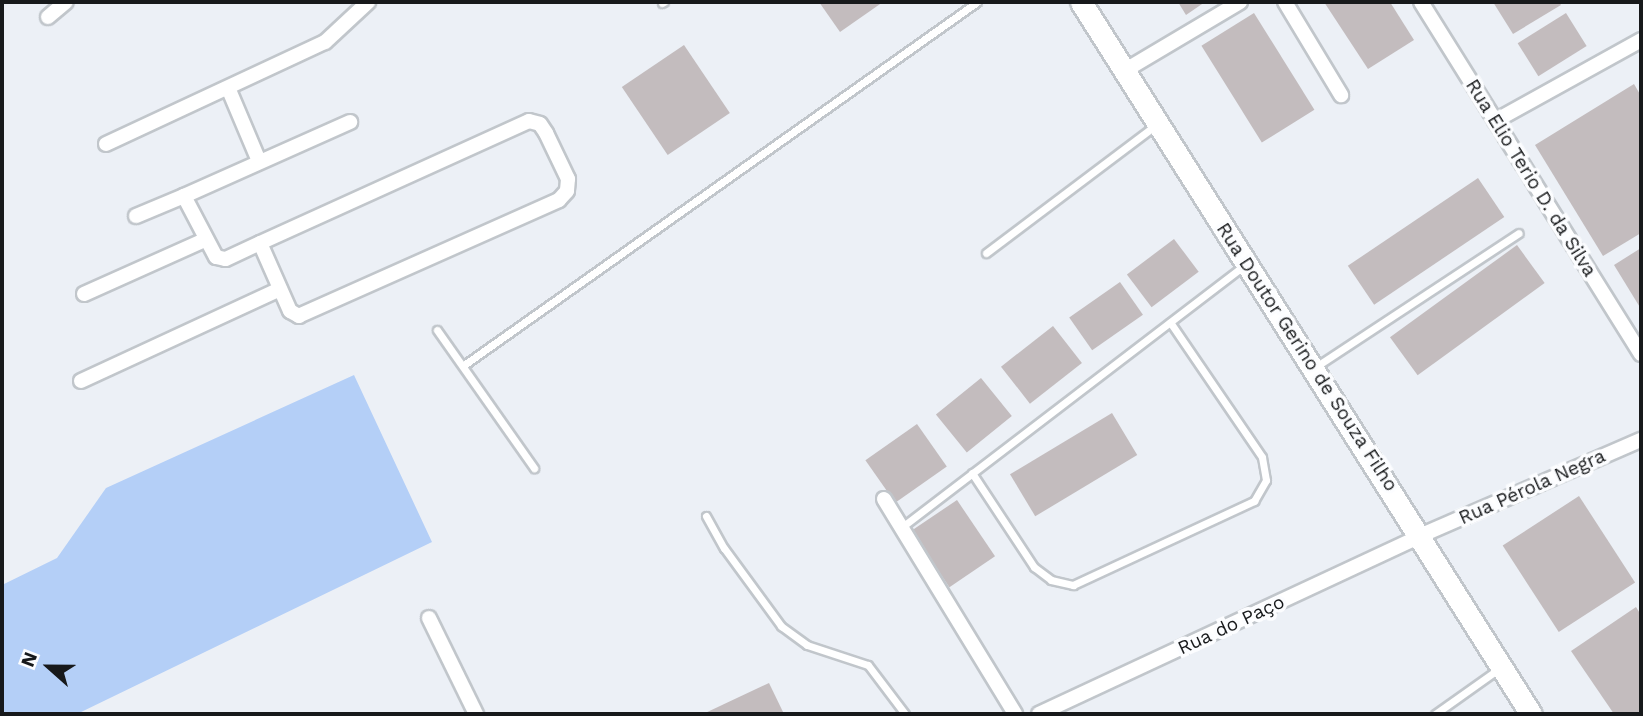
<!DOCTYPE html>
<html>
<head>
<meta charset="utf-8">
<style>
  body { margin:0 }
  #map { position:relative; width:1643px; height:716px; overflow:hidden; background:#ecf0f6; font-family:"Work Sans",sans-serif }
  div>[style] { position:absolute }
  .water>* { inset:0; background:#b4cff7 }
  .building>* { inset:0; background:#c3bcbe; transform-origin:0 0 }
  .roads { filter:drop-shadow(2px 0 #c1c6cb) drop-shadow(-2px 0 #c1c6cb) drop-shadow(0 2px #c1c6cb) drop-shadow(0 -2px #c1c6cb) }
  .service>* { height:7px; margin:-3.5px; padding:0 3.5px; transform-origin:3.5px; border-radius:3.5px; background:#fff }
  .minor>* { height:14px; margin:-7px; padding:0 7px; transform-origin:7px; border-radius:7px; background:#fff }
  .secondary>* { height:21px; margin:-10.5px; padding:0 10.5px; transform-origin:10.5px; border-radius:10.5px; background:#fff }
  span { translate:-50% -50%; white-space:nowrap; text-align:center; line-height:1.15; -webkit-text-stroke:7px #fcfdff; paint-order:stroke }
  .street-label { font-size:19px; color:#17191b }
  .frame { position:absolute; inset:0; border:4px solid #17191b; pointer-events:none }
  .north { position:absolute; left:14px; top:632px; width:70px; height:70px; -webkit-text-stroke:5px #fcfdff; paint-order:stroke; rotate:291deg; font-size:19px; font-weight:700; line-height:28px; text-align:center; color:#17191b }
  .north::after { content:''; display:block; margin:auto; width:24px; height:32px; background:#17191b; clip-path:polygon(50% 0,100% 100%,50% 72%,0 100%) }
</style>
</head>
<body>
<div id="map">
  <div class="water">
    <div style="clip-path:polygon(354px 375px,432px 542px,77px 714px,2px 714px,2px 585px,57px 558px,106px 488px)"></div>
  </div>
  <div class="building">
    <div style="clip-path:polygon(819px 2px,883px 2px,840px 32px)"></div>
    <div style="clip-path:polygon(1178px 2px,1205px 2px,1186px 15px)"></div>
    <div style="clip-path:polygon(1324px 2px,1390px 2px,1414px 40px,1368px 69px)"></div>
    <div style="clip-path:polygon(1493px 2px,1559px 2px,1561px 5px,1513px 34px)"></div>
    <div style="left:1254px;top:13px;width:114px;height:62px;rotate:58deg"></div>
    <div style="left:1566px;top:13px;width:39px;height:57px;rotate:58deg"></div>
    <div style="left:684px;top:45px;width:82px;height:75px;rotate:56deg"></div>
    <div style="clip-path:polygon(1634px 84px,1641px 96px,1641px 233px,1603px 256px,1535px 145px)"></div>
    <div style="left:1478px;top:178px;width:47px;height:157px;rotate:56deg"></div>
    <div style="left:1174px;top:239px;width:41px;height:59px;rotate:53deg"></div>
    <div style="left:1517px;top:245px;width:47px;height:157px;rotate:54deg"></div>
    <div style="clip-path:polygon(1641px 248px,1641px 309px,1614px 265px)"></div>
    <div style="left:1120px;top:282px;width:40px;height:62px;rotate:55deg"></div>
    <div style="left:1053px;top:326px;width:47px;height:66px;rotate:52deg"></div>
    <div style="left:981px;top:378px;width:49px;height:58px;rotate:51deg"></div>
    <div style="left:1112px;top:413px;width:49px;height:119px;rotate:59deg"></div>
    <div style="left:917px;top:424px;width:52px;height:63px;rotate:55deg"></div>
    <div style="left:1579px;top:496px;width:103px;height:91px;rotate:57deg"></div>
    <div style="left:957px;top:500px;width:68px;height:55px;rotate:56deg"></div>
    <div style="clip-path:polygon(1636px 607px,1641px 615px,1641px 714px,1614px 714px,1571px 651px)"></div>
    <div style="clip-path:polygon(769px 683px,784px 714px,703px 714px)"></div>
  </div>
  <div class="roads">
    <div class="service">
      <div style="left:662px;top:3px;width:2px;rotate:-27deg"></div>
      <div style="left:986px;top:253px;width:214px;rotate:-37deg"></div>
      <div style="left:437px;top:330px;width:169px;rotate:54.9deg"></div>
      <div style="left:464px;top:365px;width:628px;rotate:-35.28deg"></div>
      <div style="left:1314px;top:368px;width:245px;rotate:-33.4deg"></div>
      <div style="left:972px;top:473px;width:113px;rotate:56.6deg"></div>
      <div style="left:1034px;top:567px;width:21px;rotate:37deg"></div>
      <div style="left:1051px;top:580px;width:23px;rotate:13deg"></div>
      <div style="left:1073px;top:585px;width:200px;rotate:-24.9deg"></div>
      <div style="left:1254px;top:501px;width:24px;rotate:-60deg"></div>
      <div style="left:1266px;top:480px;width:23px;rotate:-100deg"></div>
      <div style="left:1262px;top:457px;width:163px;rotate:-124.3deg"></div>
      <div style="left:706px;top:516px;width:37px;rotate:61deg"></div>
      <div style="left:724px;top:548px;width:97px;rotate:53.8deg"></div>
      <div style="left:781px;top:626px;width:32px;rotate:36deg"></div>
      <div style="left:807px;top:645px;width:64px;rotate:18.2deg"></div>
      <div style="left:868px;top:665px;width:61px;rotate:52.9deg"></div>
      <div style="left:902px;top:527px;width:429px;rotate:-37.4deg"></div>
      <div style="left:1435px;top:714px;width:80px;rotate:-35.3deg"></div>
    </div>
    <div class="minor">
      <div style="left:1285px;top:2px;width:109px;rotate:58.9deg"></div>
      <div style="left:1421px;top:2px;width:415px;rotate:58deg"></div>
      <div style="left:48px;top:17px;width:23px;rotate:-40deg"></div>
      <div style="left:1124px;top:71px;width:135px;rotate:-30.7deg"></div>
      <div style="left:229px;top:90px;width:77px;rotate:67.1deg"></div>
      <div style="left:1495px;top:121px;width:167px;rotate:-29deg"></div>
      <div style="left:106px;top:144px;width:242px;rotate:-25deg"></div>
      <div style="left:325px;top:42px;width:59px;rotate:-42.9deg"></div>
      <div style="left:136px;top:216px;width:52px;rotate:-22.6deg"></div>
      <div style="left:260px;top:243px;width:295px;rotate:-24.4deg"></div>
      <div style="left:529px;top:121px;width:11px;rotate:15deg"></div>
      <div style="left:540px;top:124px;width:11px;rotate:56deg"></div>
      <div style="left:546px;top:133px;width:51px;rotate:64.4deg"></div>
      <div style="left:568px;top:179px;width:12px;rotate:95deg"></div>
      <div style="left:567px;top:191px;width:12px;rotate:132deg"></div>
      <div style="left:559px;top:200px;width:285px;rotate:156deg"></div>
      <div style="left:299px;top:316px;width:10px;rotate:-151deg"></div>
      <div style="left:290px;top:311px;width:74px;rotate:-113.8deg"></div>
      <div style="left:260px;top:243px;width:38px;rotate:155deg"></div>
      <div style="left:225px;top:259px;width:9px;rotate:-167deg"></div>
      <div style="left:216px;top:257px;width:69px;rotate:-117.7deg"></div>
      <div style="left:184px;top:196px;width:182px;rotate:-24deg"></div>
      <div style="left:84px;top:294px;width:133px;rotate:-24.1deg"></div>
      <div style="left:81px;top:381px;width:219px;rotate:-24.8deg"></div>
      <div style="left:884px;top:499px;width:252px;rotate:58.6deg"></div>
      <div style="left:429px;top:618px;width:107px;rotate:63.9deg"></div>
      <div style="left:1039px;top:714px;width:423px;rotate:-25deg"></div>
      <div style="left:1422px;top:535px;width:239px;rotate:-23.5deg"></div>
    </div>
    <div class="secondary">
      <div style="left:1081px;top:2px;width:842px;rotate:57.71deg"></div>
    </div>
  </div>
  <div class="street-label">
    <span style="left:1531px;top:178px;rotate:58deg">Rua Elio Terio D. da Silva</span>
    <span style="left:1307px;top:357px;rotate:57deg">Rua Doutor Gerino de Souza Filho</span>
    <span style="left:1532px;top:487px;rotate:-24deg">Rua Pérola Negra</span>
    <span style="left:1231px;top:625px;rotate:-25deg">Rua do Paço</span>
  </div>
  <div class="frame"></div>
  <div class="north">N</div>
</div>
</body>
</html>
